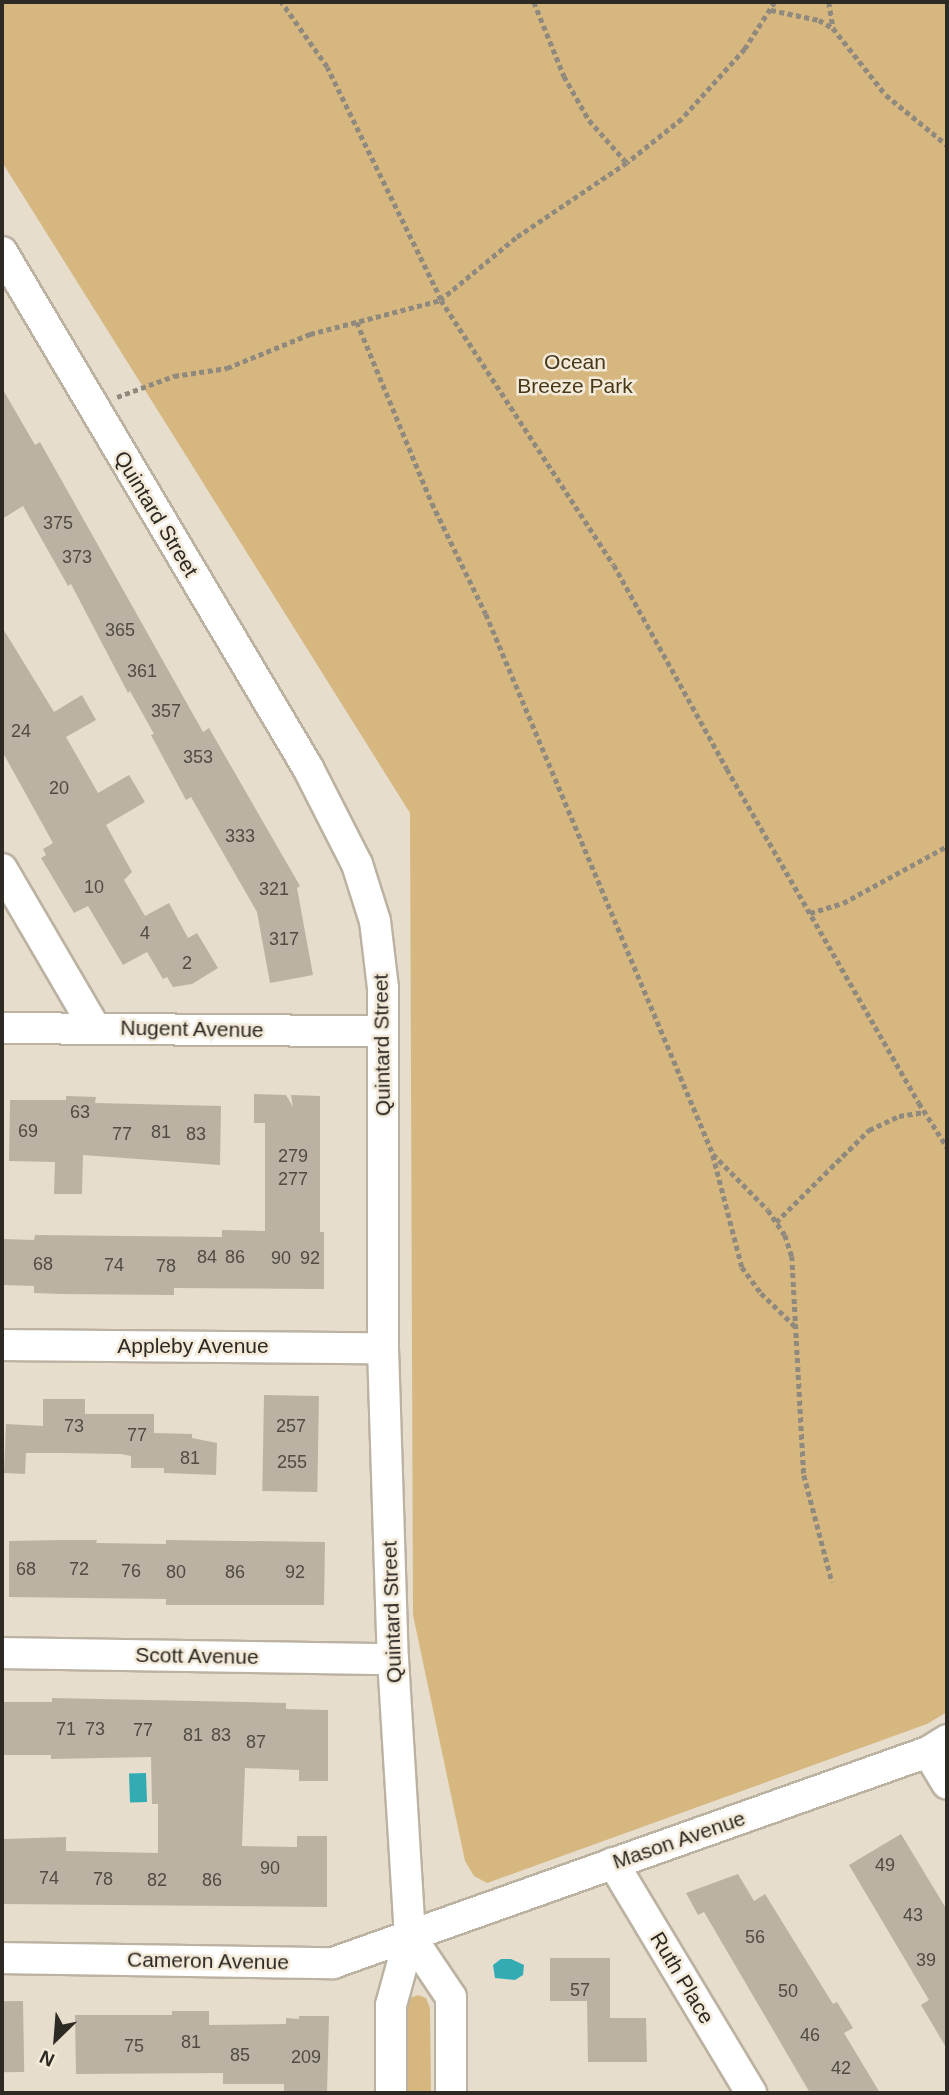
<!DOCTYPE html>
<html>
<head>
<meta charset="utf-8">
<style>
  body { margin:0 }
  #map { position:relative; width:949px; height:2095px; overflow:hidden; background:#e6ddcd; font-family:Arial,sans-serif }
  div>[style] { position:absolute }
  .green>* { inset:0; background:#d6b780 }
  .water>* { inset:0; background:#33abb3; transform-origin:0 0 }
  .building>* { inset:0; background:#bbb2a3; transform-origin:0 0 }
  .path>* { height:4.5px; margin-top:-2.25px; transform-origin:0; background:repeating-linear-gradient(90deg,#90897e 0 5px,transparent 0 8.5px) }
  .roads { filter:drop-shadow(2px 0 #bbb2a2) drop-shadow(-2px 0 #bbb2a2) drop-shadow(0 2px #bbb2a2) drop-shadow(0 -2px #bbb2a2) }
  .minor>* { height:30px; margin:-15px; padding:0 15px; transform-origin:15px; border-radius:15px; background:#fff }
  span { translate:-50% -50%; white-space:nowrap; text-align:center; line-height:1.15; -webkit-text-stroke:5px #f3eada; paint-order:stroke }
  .number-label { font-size:18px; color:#504b43 }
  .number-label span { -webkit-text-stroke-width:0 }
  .park-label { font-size:21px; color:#493818 }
  .street-label { font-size:21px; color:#2d2923 }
  .frame { position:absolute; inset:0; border:4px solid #2d2923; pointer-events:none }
  .north { position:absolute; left:21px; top:2004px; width:70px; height:70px; -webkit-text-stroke:5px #f3eada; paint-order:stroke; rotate:205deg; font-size:19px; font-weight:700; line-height:28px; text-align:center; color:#2d2923 }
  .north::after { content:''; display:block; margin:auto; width:24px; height:32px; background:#2d2923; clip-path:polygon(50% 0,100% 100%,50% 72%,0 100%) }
</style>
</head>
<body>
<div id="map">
  <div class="green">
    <div style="clip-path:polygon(2px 2px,947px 2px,947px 1712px,927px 1724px,487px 1883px,474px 1876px,465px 1861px,413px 1615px,410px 813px,2px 162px)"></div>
    <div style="clip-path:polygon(418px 1995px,426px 1998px,430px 2008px,431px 2093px,407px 2093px,406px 2005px,410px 1998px)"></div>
  </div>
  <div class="water">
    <div style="left:146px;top:1773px;width:29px;height:17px;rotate:88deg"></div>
    <div style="clip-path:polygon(511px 1959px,524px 1965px,523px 1975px,515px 1980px,495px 1978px,493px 1965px,501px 1959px)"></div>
  </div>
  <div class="building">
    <div style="clip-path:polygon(2px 388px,35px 445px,40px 442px,203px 732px,209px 728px,300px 886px,297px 888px,313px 975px,270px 983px,257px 912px,191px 797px,186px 800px,151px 735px,154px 734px,130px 691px,128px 693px,71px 584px,68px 586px,23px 506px,2px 519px)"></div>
    <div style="clip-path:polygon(2px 627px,54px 712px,82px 695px,96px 720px,66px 737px,98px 793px,129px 775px,145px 802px,106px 825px,132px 872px,124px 880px,145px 916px,169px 903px,188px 938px,197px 933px,218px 968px,192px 984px,173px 987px,167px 977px,163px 979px,147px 952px,123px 965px,88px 906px,74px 913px,41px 858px,46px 855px,43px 849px,53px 843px,2px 751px)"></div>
    <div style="clip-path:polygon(254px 1094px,286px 1095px,293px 1107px,291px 1095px,320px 1096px,320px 1232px,324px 1232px,324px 1289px,174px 1288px,174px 1295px,61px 1294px,34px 1293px,34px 1286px,2px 1285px,2px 1239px,34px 1240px,35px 1235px,222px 1237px,222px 1230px,265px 1231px,265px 1123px,254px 1123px)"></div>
    <div style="clip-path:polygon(66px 1096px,96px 1097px,95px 1103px,221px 1106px,220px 1165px,83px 1155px,82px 1194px,54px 1194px,55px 1162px,9px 1161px,10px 1100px,66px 1100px)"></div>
    <div style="left:264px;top:1395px;width:55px;height:96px;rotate:1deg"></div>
    <div style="clip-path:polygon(43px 1399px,85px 1399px,85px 1414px,154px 1414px,154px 1433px,192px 1434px,192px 1438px,217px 1443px,216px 1475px,164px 1473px,164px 1468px,131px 1468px,131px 1456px,121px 1454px,63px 1453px,26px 1453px,25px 1474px,4px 1473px,6px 1424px,43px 1426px)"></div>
    <div style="clip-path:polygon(62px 1540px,97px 1540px,96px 1543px,166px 1544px,166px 1540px,325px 1542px,324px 1605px,166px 1605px,166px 1599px,9px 1597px,9px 1541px)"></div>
    <div style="clip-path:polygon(52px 1698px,286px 1703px,286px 1709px,328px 1710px,328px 1781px,299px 1781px,299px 1770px,245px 1768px,242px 1846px,297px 1847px,297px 1836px,327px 1836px,327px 1907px,2px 1904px,4px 1839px,66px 1837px,66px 1851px,158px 1853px,158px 1804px,152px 1804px,151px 1757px,51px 1759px,51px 1755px,2px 1755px,2px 1702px,52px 1702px)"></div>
    <div style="clip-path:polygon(901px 1834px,947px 1910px,947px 2049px,921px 2005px,929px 2000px,849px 1865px)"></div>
    <div style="clip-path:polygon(738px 1874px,754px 1901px,765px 1894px,833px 2004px,837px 2002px,853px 2028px,844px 2033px,880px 2093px,810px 2093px,704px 1912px,698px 1915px,686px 1893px)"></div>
    <div style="clip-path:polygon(550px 1958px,610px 1958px,610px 2018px,646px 2018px,647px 2062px,588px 2062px,587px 2001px,550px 2001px)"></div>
    <div style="left:23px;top:2001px;width:71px;height:21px;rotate:89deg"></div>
    <div style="clip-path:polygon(172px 2011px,209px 2011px,209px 2025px,286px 2024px,286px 2018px,299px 2019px,299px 2016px,329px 2016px,327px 2093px,284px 2093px,284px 2084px,223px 2084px,223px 2073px,76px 2074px,75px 2015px,172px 2015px)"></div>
  </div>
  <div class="path">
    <div style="left:534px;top:2px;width:80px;rotate:67.9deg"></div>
    <div style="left:564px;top:76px;width:51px;rotate:60.4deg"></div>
    <div style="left:589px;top:120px;width:57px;rotate:48.5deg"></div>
    <div style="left:775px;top:2px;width:56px;rotate:122.6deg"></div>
    <div style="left:745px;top:49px;width:94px;rotate:132deg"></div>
    <div style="left:682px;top:119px;width:70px;rotate:141.3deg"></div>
    <div style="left:627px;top:163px;width:134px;rotate:146deg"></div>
    <div style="left:516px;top:238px;width:97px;rotate:140.4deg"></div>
    <div style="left:441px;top:300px;width:316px;rotate:56.9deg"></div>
    <div style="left:614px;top:565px;width:233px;rotate:61deg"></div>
    <div style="left:727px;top:769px;width:385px;rotate:60.1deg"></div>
    <div style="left:919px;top:1103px;width:52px;rotate:57.5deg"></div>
    <div style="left:829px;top:2px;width:26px;rotate:81deg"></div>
    <div style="left:833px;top:28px;width:85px;rotate:51.7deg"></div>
    <div style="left:886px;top:95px;width:79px;rotate:39.3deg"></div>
    <div style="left:771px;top:10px;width:49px;rotate:11.8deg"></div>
    <div style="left:819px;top:20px;width:16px;rotate:30deg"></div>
    <div style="left:357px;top:322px;width:196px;rotate:67.5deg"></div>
    <div style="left:432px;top:503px;width:123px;rotate:64.1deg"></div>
    <div style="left:486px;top:614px;width:586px;rotate:67.2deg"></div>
    <div style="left:713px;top:1154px;width:78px;rotate:45.5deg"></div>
    <div style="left:768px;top:1210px;width:30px;rotate:56deg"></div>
    <div style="left:785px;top:1235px;width:22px;rotate:72deg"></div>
    <div style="left:792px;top:1256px;width:219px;rotate:86.9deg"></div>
    <div style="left:804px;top:1475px;width:111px;rotate:75.3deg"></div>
    <div style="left:117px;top:397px;width:61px;rotate:-20.2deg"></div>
    <div style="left:174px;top:376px;width:54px;rotate:-8.6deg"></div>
    <div style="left:227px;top:368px;width:90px;rotate:-22.3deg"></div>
    <div style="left:310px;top:334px;width:135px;rotate:-14.5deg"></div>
    <div style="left:441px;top:300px;width:259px;rotate:-116.1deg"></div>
    <div style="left:327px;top:67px;width:80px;rotate:-125.3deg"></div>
    <div style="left:810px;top:913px;width:34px;rotate:-17deg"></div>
    <div style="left:843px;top:903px;width:119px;rotate:-28.7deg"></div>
    <div style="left:713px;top:1155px;width:116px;rotate:75.5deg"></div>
    <div style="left:742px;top:1267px;width:32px;rotate:54deg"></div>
    <div style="left:761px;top:1293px;width:49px;rotate:44.2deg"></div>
    <div style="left:776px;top:1222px;width:131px;rotate:-44.7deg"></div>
    <div style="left:869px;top:1130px;width:33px;rotate:-25deg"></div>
    <div style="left:899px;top:1116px;width:26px;rotate:-9deg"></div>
  </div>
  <div class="roads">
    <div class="minor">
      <div style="left:2px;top:252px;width:600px;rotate:59.33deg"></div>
      <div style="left:308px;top:768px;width:108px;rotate:63deg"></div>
      <div style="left:357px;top:864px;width:60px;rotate:72.5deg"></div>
      <div style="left:375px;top:921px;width:67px;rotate:83.2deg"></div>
      <div style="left:383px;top:988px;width:360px;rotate:90deg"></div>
      <div style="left:383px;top:1348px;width:311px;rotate:88.2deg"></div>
      <div style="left:393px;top:1659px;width:278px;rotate:86.5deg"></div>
      <div style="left:410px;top:1936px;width:72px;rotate:105.4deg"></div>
      <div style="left:391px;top:2005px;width:88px;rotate:90deg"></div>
      <div style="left:2px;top:869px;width:184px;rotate:59.7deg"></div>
      <div style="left:2px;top:1028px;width:380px;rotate:0.5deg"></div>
      <div style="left:2px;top:1345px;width:381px;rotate:0.5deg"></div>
      <div style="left:2px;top:1653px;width:391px;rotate:0.9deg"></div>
      <div style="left:928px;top:1752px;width:37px;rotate:59deg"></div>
      <div style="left:613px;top:1863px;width:268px;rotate:59deg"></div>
      <div style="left:410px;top:1936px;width:73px;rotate:56.1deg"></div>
      <div style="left:451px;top:1997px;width:96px;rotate:90deg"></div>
      <div style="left:2px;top:1958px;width:331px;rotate:0.9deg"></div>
      <div style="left:333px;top:1963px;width:631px;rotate:-19.53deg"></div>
      <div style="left:928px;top:1752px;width:22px;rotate:-32deg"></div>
    </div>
  </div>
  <div class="number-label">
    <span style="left:58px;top:523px">375</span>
    <span style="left:77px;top:557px">373</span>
    <span style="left:120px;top:630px">365</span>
    <span style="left:142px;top:671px">361</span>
    <span style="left:166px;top:711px">357</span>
    <span style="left:21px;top:731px">24</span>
    <span style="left:198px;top:757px">353</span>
    <span style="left:59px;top:788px">20</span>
    <span style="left:240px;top:836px">333</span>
    <span style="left:94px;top:887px">10</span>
    <span style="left:274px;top:889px">321</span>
    <span style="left:145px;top:933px">4</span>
    <span style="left:284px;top:939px">317</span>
    <span style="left:187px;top:963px">2</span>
    <span style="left:80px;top:1112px">63</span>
    <span style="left:28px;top:1131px">69</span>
    <span style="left:161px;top:1132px">81</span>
    <span style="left:122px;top:1134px">77</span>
    <span style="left:196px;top:1134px">83</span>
    <span style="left:293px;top:1156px">279</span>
    <span style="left:293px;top:1179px">277</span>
    <span style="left:207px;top:1257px">84</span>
    <span style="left:235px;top:1257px">86</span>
    <span style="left:281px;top:1258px">90</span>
    <span style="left:310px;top:1258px">92</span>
    <span style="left:43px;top:1264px">68</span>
    <span style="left:114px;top:1265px">74</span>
    <span style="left:166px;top:1266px">78</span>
    <span style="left:74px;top:1426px">73</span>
    <span style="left:291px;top:1426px">257</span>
    <span style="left:137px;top:1435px">77</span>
    <span style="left:190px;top:1458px">81</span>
    <span style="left:292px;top:1462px">255</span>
    <span style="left:26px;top:1569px">68</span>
    <span style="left:79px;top:1569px">72</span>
    <span style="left:131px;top:1571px">76</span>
    <span style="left:176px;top:1572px">80</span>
    <span style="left:235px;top:1572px">86</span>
    <span style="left:295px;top:1572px">92</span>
    <span style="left:66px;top:1729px">71</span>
    <span style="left:95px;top:1729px">73</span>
    <span style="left:143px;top:1730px">77</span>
    <span style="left:193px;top:1735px">81</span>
    <span style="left:221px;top:1735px">83</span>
    <span style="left:256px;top:1742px">87</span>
    <span style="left:885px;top:1865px">49</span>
    <span style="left:270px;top:1868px">90</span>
    <span style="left:49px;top:1878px">74</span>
    <span style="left:103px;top:1879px">78</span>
    <span style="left:157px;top:1880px">82</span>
    <span style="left:212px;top:1880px">86</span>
    <span style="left:913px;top:1915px">43</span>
    <span style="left:755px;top:1937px">56</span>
    <span style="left:926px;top:1960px">39</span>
    <span style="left:580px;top:1990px">57</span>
    <span style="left:788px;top:1991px">50</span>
    <span style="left:810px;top:2035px">46</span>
    <span style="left:191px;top:2042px">81</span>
    <span style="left:134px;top:2046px">75</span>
    <span style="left:240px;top:2055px">85</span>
    <span style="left:306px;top:2057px">209</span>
    <span style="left:841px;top:2068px">42</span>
  </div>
  <div class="park-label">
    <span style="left:575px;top:374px">Ocean<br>Breeze Park</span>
  </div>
  <div class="street-label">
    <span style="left:156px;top:514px;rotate:59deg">Quintard Street</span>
    <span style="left:192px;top:1029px;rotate:1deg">Nugent Avenue</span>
    <span style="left:382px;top:1045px;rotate:-91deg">Quintard Street</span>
    <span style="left:193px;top:1346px">Appleby Avenue</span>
    <span style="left:392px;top:1612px;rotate:-92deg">Quintard Street</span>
    <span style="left:197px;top:1656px;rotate:1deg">Scott Avenue</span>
    <span style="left:679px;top:1840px;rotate:-19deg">Mason Avenue</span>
    <span style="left:208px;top:1961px;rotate:1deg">Cameron Avenue</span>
    <span style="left:682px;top:1978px;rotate:59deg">Ruth Place</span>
  </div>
  <div class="frame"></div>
  <div class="north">N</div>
</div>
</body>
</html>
